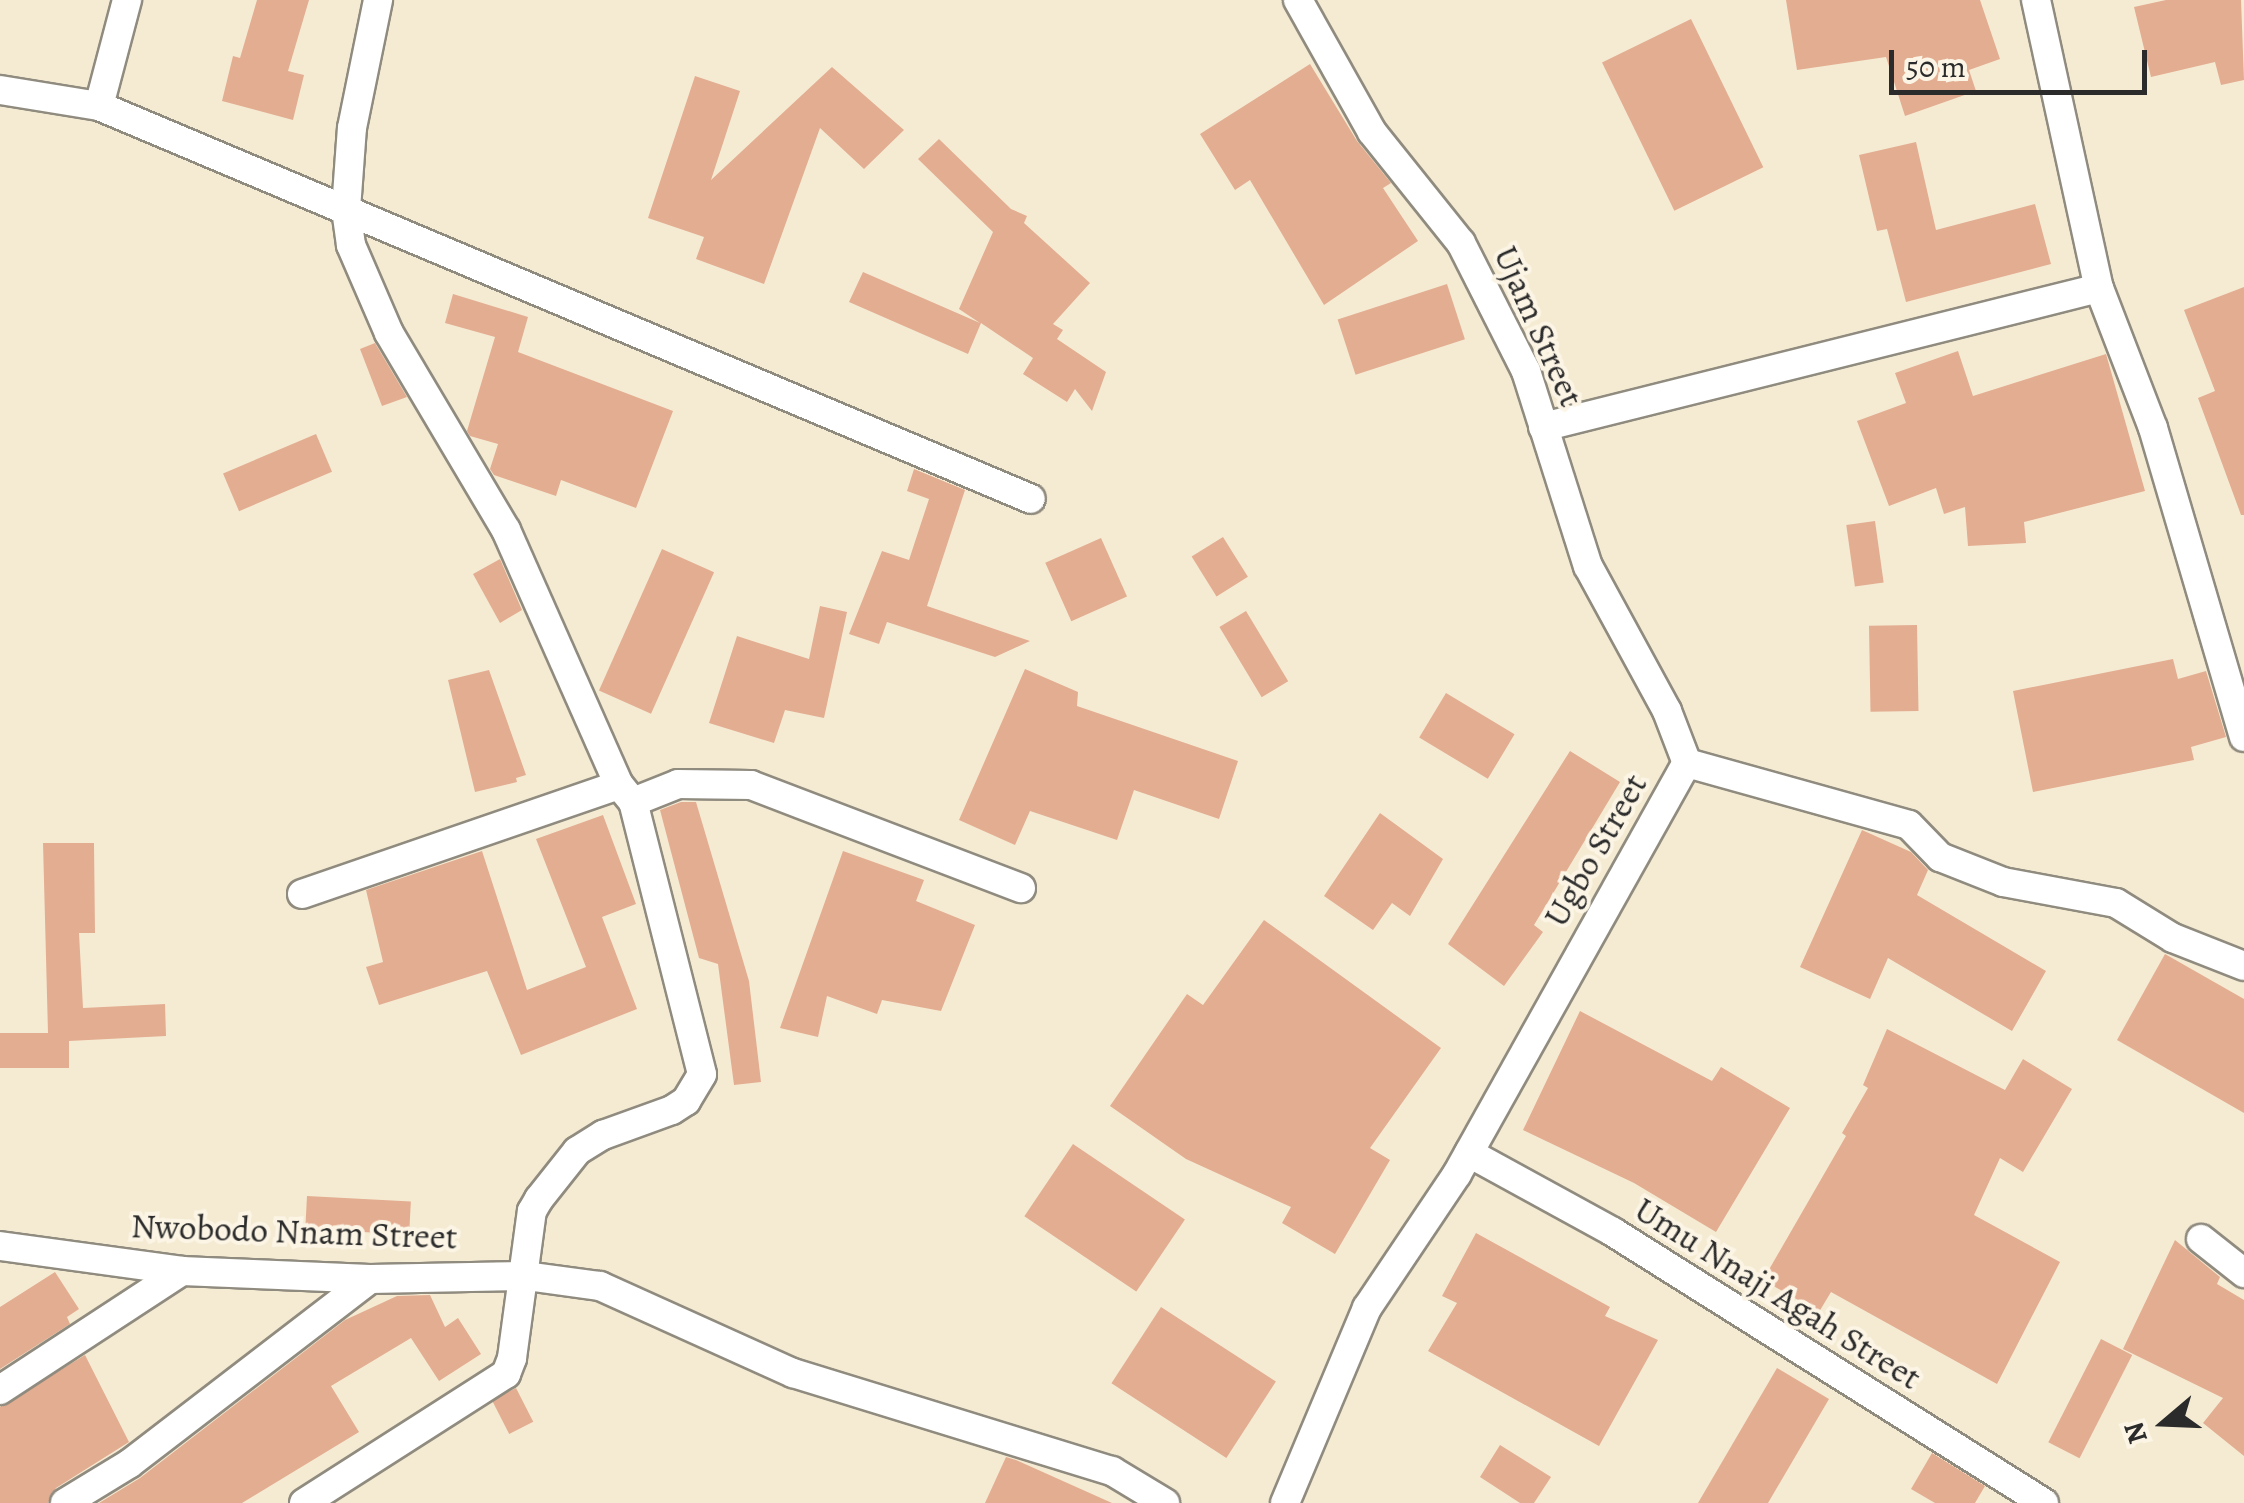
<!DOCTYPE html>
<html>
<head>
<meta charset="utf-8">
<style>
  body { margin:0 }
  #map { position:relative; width:2244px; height:1503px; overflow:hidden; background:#f5ebd3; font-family:Alegreya,serif }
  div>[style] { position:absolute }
  .building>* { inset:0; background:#e3ad91; transform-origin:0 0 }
  .roads { filter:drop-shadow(2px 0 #908b7f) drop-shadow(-2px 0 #908b7f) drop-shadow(0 2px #908b7f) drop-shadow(0 -2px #908b7f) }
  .street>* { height:28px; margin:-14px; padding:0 14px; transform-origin:14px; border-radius:14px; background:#fff }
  span { translate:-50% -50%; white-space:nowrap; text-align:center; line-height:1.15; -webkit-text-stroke:8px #fcf5e5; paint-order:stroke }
  .street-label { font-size:35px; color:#2b2b2b }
  .north { position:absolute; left:2114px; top:1373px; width:100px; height:100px; -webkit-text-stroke:8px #fcf5e5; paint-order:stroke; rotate:251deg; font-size:28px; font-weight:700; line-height:40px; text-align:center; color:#2b2b2b }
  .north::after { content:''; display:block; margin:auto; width:35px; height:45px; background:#2b2b2b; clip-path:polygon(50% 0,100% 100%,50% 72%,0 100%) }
  .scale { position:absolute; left:1889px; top:50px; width:258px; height:45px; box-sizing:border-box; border:5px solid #2b2b2b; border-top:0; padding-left:12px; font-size:30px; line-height:35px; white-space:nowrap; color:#2b2b2b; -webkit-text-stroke:8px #fcf5e5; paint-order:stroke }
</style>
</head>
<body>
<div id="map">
  <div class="building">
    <div style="clip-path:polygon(257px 0,309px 0,288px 71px,304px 75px,293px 120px,222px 101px,233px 56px,240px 58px)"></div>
    <div style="clip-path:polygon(1786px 0,1980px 0,2000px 59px,1969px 70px,1976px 91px,1905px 116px,1886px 57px,1797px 70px)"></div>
    <div style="clip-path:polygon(2166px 0,2241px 0,2244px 80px,2221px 85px,2215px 62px,2151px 77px,2134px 7px)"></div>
    <div style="left:1691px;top:19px;width:165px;height:99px;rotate:64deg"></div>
    <div style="clip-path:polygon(1310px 64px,1357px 141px,1391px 183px,1383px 188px,1418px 241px,1324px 305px,1250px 180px,1235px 190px,1200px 134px)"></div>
    <div style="clip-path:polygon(832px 67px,904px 130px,864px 169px,820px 128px,764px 284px,696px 259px,704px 237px,648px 218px,695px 76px,740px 91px,711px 180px)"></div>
    <div style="clip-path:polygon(939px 139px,1011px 209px,1027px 216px,1024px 223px,1090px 283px,1053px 324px,1063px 330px,1057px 339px,1106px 372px,1092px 411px,1075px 389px,1067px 402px,1023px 374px,1033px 358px,981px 323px,968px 354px,849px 302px,863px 272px,980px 323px,959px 309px,993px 232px,918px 159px)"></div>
    <div style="clip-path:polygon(1916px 142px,1936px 230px,2035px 204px,2051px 264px,1906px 302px,1887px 229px,1877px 231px,1859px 155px)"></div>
    <div style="left:1447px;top:284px;width:58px;height:115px;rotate:72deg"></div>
    <div style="clip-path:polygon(2244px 287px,2244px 515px,2241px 515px,2198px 398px,2215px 391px,2184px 310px)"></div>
    <div style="clip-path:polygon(453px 294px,528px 317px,518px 352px,673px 411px,636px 508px,561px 480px,556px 496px,494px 475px,490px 469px,498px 444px,470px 436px,467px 431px,495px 337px,445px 323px)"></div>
    <div style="clip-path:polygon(375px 343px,407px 397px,382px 406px,360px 349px)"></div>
    <div style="clip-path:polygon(1958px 351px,1973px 396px,2106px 354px,2145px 491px,2024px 522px,2026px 543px,1968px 546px,1965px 507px,1944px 514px,1936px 488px,1889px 506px,1857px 421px,1906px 403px,1895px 373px)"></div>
    <div style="left:316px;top:434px;width:41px;height:101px;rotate:67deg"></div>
    <div style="clip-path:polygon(914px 469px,965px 490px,927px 606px,1030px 641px,995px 657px,887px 622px,879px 644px,849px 634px,882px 551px,909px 560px,929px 499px,907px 491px)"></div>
    <div style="left:1875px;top:521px;width:62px;height:29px;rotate:82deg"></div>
    <div style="left:1223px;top:537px;width:47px;height:37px;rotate:58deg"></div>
    <div style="left:1101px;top:538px;width:64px;height:61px;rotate:66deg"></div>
    <div style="left:662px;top:549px;width:57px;height:155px;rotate:24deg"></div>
    <div style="clip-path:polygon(500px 559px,522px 610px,500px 623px,473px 574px)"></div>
    <div style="clip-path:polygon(820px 606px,847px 612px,824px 718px,785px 710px,774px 743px,709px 723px,737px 636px,809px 659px)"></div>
    <div style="left:1246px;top:611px;width:82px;height:31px;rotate:59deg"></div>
    <div style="left:1917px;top:625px;width:86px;height:48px;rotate:89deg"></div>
    <div style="clip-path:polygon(2173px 659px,2178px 679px,2206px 671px,2226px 737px,2191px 747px,2194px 760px,2033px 792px,2013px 691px)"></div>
    <div style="clip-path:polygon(1025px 669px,1078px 692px,1077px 706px,1238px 761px,1219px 819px,1134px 790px,1117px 840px,1030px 811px,1015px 845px,959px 820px)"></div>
    <div style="clip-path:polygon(489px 670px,526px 775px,516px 778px,517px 782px,475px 792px,448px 680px)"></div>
    <div style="left:1446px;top:693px;width:80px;height:52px;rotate:31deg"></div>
    <div style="clip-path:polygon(1570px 751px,1620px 782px,1534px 925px,1543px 932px,1504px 986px,1448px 944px)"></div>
    <div style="clip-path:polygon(681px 802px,696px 802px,749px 981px,761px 1082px,734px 1085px,718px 964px,699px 958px,660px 810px)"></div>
    <div style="clip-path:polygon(1380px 813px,1443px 859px,1410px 916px,1392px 903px,1373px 930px,1324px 896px)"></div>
    <div style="clip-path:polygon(603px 815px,636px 904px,602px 917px,637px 1009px,521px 1055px,487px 971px,379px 1005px,366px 967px,383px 962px,366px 890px,482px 851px,527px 990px,586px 967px,536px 839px)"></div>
    <div style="clip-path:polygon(1862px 830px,1911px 852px,1928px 870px,1917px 895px,2046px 971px,2012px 1031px,1888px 958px,1870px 999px,1800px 967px)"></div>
    <div style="clip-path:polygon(43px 843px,94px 843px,95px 933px,79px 933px,83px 1008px,165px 1004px,166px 1036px,69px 1041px,69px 1068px,0 1068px,0 1033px,48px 1033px)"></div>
    <div style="clip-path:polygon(843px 851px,924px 880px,916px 901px,975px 925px,941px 1011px,882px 1000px,877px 1014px,827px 996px,818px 1037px,780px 1028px)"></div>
    <div style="clip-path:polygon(1264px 920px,1441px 1048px,1370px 1148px,1390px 1160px,1335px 1254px,1282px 1223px,1291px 1207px,1186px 1159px,1110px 1106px,1187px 994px,1203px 1005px)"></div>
    <div style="clip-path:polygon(2165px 954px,2244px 999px,2244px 1113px,2117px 1040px)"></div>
    <div style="clip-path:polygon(1580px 1011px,1712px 1081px,1721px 1067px,1790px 1108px,1716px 1232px,1634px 1183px,1523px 1130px)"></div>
    <div style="clip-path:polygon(1887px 1029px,2005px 1090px,2023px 1059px,2072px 1089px,2023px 1172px,2000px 1158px,1974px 1215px,2060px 1262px,1997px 1384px,1831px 1292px,1819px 1312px,1763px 1280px,1846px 1136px,1842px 1133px,1868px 1088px,1863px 1085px)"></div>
    <div style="left:1073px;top:1144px;width:135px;height:87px;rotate:34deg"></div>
    <div style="left:307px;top:1196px;width:104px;height:33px;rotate:3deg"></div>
    <div style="clip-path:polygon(1476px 1233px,1610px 1307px,1605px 1316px,1658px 1340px,1599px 1446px,1428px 1351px,1457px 1303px,1442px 1296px)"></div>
    <div style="clip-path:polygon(2175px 1240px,2220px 1277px,2217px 1284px,2244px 1300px,2244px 1456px,2203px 1423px,2223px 1398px,2123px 1349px)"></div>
    <div style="clip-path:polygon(55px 1272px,79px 1309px,67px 1317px,70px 1324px,0 1369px,0 1307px)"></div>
    <div style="clip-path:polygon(430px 1295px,445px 1327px,458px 1318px,481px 1354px,439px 1381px,411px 1338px,331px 1386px,359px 1432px,242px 1503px,99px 1503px,140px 1478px,345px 1320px,397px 1296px)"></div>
    <div style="left:1161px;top:1307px;width:137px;height:91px;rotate:33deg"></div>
    <div style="left:2101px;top:1339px;width:35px;height:116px;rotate:27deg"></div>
    <div style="clip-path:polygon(85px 1355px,129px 1442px,56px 1488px,48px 1503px,0 1503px,0 1407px)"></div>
    <div style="clip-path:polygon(1777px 1368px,1829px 1399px,1768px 1503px,1698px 1503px)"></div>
    <div style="left:516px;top:1388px;width:38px;height:27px;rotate:63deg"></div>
    <div style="clip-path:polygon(1500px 1445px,1551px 1477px,1534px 1503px,1520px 1503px,1480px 1477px)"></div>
    <div style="clip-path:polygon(1932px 1453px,1985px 1486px,1975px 1503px,1935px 1503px,1911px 1489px)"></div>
    <div style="clip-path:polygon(1006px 1457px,1016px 1460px,1112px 1503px,985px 1503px)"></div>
  </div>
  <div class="roads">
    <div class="street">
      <div style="left:1298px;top:0;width:151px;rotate:60.7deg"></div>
      <div style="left:1372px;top:132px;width:142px;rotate:51.3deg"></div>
      <div style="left:1461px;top:243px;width:144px;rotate:63.1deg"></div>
      <div style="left:1526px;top:371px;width:205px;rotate:72.4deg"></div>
      <div style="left:1588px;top:566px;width:165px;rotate:61.4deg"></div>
      <div style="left:1667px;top:711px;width:56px;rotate:69deg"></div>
      <div style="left:2036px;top:0;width:295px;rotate:77.7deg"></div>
      <div style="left:2099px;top:288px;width:150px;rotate:68.9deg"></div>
      <div style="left:2153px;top:428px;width:322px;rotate:73.6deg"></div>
      <div style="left:0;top:90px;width:100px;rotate:9.2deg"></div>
      <div style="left:99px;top:106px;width:1011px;rotate:22.86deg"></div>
      <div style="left:99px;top:106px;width:110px;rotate:-75.2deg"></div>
      <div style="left:1543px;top:427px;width:573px;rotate:-14.04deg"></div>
      <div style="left:633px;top:802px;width:48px;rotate:-21.8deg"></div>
      <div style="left:678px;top:784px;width:73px;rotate:0.8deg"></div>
      <div style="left:751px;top:785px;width:289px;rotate:20.9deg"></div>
      <div style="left:302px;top:894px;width:335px;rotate:-19deg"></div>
      <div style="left:1469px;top:1153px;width:164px;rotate:28.7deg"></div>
      <div style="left:1613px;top:1232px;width:509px;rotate:32.16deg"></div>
      <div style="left:2201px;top:1239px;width:55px;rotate:38.3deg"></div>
      <div style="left:0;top:1246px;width:184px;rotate:7.8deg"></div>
      <div style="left:182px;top:1271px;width:188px;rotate:2.4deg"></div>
      <div style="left:370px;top:1279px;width:156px;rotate:-1.1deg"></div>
      <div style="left:526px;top:1276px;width:75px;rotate:7.7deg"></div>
      <div style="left:600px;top:1286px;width:212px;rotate:24.3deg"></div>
      <div style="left:793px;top:1373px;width:334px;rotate:17.1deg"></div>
      <div style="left:1112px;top:1471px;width:62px;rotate:31.1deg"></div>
      <div style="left:0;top:1390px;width:217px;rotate:-33.2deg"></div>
      <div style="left:65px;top:1503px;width:75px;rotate:-31.4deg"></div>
      <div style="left:129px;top:1464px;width:304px;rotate:-37.5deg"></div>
      <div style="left:304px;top:1503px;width:240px;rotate:-32.6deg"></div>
      <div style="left:506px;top:1374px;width:17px;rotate:-69deg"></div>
      <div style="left:512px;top:1358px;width:148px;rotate:-82.3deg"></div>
      <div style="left:532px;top:1211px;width:14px;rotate:-60deg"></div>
      <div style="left:539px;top:1199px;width:61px;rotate:-51.6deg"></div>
      <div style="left:577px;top:1151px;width:31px;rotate:-32deg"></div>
      <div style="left:603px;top:1135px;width:73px;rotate:-19.9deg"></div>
      <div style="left:672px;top:1110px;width:17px;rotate:-33deg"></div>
      <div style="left:686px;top:1101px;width:31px;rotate:-59deg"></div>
      <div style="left:702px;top:1074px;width:281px;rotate:-104.2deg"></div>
      <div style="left:633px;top:802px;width:22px;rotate:-129deg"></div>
      <div style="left:619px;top:785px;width:279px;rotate:-113.9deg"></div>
      <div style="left:506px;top:530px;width:229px;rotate:-120.7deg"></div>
      <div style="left:389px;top:333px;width:96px;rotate:-113.4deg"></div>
      <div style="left:351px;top:245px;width:36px;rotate:-98deg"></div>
      <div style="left:346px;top:209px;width:81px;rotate:-85.8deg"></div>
      <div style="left:352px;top:128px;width:131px;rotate:-78.5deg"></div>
      <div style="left:1285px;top:1503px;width:212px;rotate:-67.2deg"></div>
      <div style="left:1367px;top:1308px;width:161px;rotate:-56.1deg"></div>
      <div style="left:1457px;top:1174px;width:471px;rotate:-60.8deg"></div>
      <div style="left:1687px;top:763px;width:230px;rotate:15.6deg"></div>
      <div style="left:1909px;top:825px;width:45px;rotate:45.9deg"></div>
      <div style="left:1940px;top:857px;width:68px;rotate:21.6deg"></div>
      <div style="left:2003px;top:882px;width:115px;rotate:10.5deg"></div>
      <div style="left:2116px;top:903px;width:67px;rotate:31.6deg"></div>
      <div style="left:2173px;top:938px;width:76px;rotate:21.5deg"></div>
    </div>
  </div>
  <div class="street-label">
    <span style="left:1539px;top:326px;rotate:66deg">Ujam Street</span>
    <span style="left:1595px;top:850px;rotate:-60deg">Ugbo Street</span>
    <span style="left:294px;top:1231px;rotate:2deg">Nwobodo Nnam Street</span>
    <span style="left:1778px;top:1293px;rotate:32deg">Umu Nnaji Agah Street</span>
  </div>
  <div class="north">N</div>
  <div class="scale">50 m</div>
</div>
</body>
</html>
